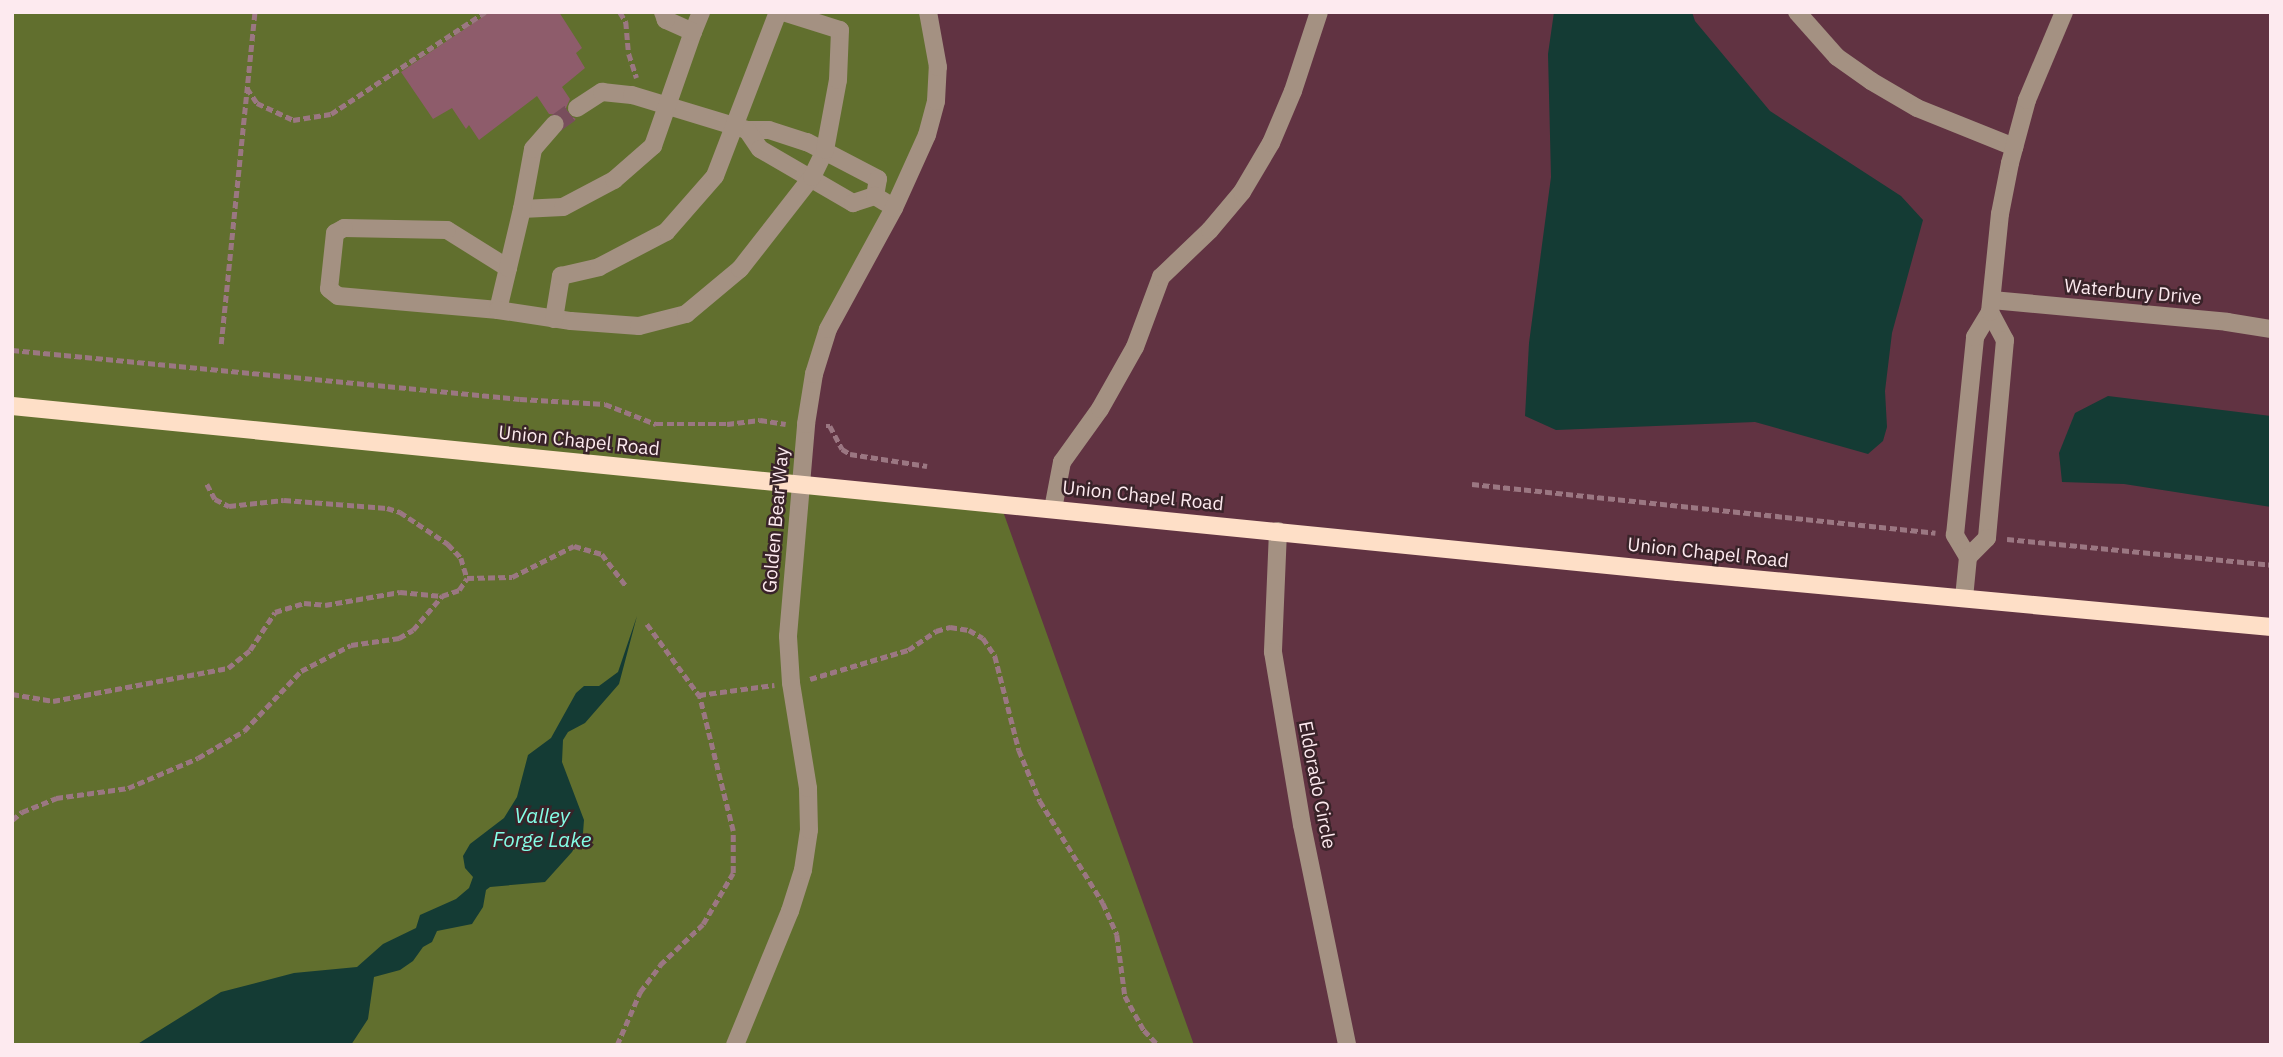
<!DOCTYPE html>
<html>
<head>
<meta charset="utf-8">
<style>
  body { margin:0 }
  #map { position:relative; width:2283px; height:1057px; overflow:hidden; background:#613342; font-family:"IBM Plex Sans",sans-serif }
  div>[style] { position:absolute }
  .green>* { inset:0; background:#616f2e }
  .water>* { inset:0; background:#143b34 }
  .building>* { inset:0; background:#8e5c6b }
  .minor-tunnel>* { height:18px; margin-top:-9px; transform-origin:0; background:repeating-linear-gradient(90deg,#784e5c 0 18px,transparent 0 27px) }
  .path>* { height:4.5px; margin-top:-2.25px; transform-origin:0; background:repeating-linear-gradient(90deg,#9b7782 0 7px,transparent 0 10.5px) }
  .minor>* { height:18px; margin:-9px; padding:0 9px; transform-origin:9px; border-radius:9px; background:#a49182 }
  .major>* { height:18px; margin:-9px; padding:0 9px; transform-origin:9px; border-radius:9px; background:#fedfc7 }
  span { translate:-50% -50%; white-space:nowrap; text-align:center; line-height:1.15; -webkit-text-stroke:5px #392329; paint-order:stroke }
  .street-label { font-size:19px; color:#fdeaef }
  .water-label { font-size:21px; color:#84fde6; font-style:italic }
  .frame { position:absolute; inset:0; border:14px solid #fdeaef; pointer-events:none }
</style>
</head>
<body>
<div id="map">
  <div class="green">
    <div style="clip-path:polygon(12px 12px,928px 12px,936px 101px,828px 329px,800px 484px,1000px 503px,1194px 1045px,12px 1045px)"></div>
  </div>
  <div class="water">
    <div style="clip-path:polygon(1554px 12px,1692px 12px,1695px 21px,1770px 111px,1901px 196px,1923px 220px,1892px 333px,1885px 391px,1887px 427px,1883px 441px,1868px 454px,1755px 422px,1556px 430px,1525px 416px,1529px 343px,1551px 177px,1548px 54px)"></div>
    <div style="clip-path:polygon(2108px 396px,2271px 416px,2271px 507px,2124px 484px,2062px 482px,2059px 453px,2075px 413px)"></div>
    <div style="clip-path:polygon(637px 616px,619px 684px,585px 723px,568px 732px,563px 740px,562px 762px,584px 820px,583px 833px,572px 852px,545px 882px,490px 887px,486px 890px,483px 907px,472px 924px,437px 931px,432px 942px,423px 947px,413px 961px,400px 970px,374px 977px,368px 1019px,351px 1045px,136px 1045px,221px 992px,294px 973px,357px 967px,383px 944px,416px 928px,420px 915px,456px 899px,469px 888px,473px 877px,465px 868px,463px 856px,470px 844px,504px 818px,517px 797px,528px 755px,551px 738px,576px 693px,584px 686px,599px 686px,618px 672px)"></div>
  </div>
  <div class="building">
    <div style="clip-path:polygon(490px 12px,559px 12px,582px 48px,576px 53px,585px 68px,562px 87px,570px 99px,566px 108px,567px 114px,576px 119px,566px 125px,562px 115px,549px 114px,537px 96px,479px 140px,469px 125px,466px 129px,452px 108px,433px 119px,401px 72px)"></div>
  </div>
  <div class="minor-tunnel">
    <div style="left:555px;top:124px;width:27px;rotate:-36deg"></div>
  </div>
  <div class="path">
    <div style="left:620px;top:12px;width:12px;rotate:59deg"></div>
    <div style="left:626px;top:22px;width:32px;rotate:85deg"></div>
    <div style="left:629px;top:54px;width:25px;rotate:72deg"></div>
    <div style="left:247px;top:88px;width:18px;rotate:56deg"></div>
    <div style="left:257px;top:103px;width:40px;rotate:25deg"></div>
    <div style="left:293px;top:120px;width:38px;rotate:-9deg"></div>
    <div style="left:331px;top:114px;width:185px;rotate:-33.5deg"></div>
    <div style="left:221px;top:344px;width:334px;rotate:-84.2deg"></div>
    <div style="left:12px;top:350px;width:510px;rotate:5.51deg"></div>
    <div style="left:520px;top:399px;width:85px;rotate:3.4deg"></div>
    <div style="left:605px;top:404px;width:55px;rotate:21.4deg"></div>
    <div style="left:656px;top:424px;width:71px"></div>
    <div style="left:727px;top:424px;width:33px;rotate:-7deg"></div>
    <div style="left:760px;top:420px;width:26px;rotate:9deg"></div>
    <div style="left:826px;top:426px;width:4px"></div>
    <div style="left:830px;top:426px;width:26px;rotate:62deg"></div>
    <div style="left:842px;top:449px;width:9px;rotate:32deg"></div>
    <div style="left:850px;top:454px;width:78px;rotate:8.9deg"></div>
    <div style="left:207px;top:484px;width:17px;rotate:62deg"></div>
    <div style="left:215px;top:499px;width:16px;rotate:27deg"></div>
    <div style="left:229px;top:506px;width:55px;rotate:-6.2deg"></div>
    <div style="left:284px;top:500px;width:103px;rotate:4.4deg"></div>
    <div style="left:387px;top:508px;width:14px;rotate:17deg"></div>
    <div style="left:400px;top:512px;width:58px;rotate:33.7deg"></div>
    <div style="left:448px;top:544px;width:19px;rotate:47deg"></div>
    <div style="left:461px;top:558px;width:21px;rotate:73deg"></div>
    <div style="left:467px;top:578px;width:45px;rotate:-1.3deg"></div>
    <div style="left:512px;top:577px;width:69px;rotate:-26.6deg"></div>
    <div style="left:574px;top:546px;width:29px;rotate:16deg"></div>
    <div style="left:602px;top:554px;width:40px;rotate:53deg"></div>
    <div style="left:1472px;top:484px;width:466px;rotate:6deg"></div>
    <div style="left:2007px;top:539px;width:265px;rotate:5.6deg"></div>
    <div style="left:647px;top:624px;width:88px;rotate:53.8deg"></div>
    <div style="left:810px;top:679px;width:102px;rotate:-16.5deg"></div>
    <div style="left:908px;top:650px;width:34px;rotate:-34deg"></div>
    <div style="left:936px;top:631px;width:15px;rotate:-16deg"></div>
    <div style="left:950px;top:627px;width:19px;rotate:9deg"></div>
    <div style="left:969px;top:630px;width:16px;rotate:30deg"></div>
    <div style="left:983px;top:638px;width:22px;rotate:56deg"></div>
    <div style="left:995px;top:656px;width:97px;rotate:75.7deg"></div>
    <div style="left:1019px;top:750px;width:55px;rotate:67.6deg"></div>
    <div style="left:1040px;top:801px;width:120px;rotate:58.3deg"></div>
    <div style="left:1103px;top:903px;width:35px;rotate:66deg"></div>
    <div style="left:1117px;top:935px;width:62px;rotate:82.5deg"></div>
    <div style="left:1125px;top:996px;width:39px;rotate:61deg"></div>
    <div style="left:1144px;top:1030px;width:21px;rotate:47deg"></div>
    <div style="left:12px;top:694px;width:42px;rotate:9.7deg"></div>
    <div style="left:53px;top:701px;width:178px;rotate:-10.7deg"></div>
    <div style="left:228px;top:668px;width:28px;rotate:-39deg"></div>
    <div style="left:250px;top:650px;width:45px;rotate:-56.7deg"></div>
    <div style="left:275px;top:612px;width:30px;rotate:-17deg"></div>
    <div style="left:304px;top:603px;width:21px;rotate:5deg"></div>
    <div style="left:325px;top:605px;width:76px;rotate:-9.8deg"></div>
    <div style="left:400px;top:592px;width:42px;rotate:5.4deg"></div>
    <div style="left:442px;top:596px;width:18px;rotate:-19deg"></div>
    <div style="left:459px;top:590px;width:14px;rotate:-56deg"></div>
    <div style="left:12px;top:820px;width:13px;rotate:-39deg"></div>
    <div style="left:22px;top:812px;width:37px;rotate:-22deg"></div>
    <div style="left:56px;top:798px;width:73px;rotate:-7.9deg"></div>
    <div style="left:128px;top:788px;width:76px;rotate:-23.2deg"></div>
    <div style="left:198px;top:758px;width:53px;rotate:-30.4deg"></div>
    <div style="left:244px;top:731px;width:83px;rotate:-46.5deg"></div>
    <div style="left:301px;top:671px;width:56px;rotate:-27.5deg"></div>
    <div style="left:351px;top:645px;width:49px;rotate:-8.3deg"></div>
    <div style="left:399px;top:638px;width:16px;rotate:-30deg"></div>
    <div style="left:413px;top:630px;width:45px;rotate:-49.5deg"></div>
    <div style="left:617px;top:1045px;width:58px;rotate:-66.5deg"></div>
    <div style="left:640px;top:992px;width:34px;rotate:-53deg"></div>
    <div style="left:660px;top:965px;width:59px;rotate:-43.6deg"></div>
    <div style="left:703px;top:924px;width:59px;rotate:-59.5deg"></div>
    <div style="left:733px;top:873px;width:42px;rotate:-90deg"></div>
    <div style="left:733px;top:831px;width:140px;rotate:-104deg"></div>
    <div style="left:699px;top:695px;width:76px;rotate:-7.6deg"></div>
  </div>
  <div class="minor">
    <div style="left:1797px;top:12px;width:60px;rotate:48.4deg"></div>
    <div style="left:1837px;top:57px;width:42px;rotate:35.2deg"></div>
    <div style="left:1871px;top:81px;width:53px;rotate:30.4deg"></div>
    <div style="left:1917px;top:108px;width:105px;rotate:21.9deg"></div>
    <div style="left:693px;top:32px;width:22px;rotate:-68deg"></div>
    <div style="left:577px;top:108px;width:30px;rotate:-33deg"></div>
    <div style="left:602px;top:92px;width:30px;rotate:6deg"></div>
    <div style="left:632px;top:95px;width:120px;rotate:16.9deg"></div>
    <div style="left:747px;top:130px;width:22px"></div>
    <div style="left:769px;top:130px;width:40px;rotate:18deg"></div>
    <div style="left:807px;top:142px;width:80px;rotate:27.5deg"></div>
    <div style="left:878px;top:179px;width:17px;rotate:100deg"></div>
    <div style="left:747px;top:130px;width:23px;rotate:56deg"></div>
    <div style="left:760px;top:149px;width:108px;rotate:30.1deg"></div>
    <div style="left:853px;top:203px;width:23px;rotate:-18deg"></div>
    <div style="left:875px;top:196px;width:12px;rotate:31deg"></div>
    <div style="left:522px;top:209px;width:41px;rotate:-2.8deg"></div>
    <div style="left:563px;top:207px;width:58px;rotate:-27.9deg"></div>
    <div style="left:614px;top:180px;width:52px;rotate:-41.1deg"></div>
    <div style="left:653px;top:146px;width:121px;rotate:-70.7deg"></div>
    <div style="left:693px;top:32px;width:30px;rotate:-156deg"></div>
    <div style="left:666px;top:20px;width:9px;rotate:-111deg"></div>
    <div style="left:508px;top:268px;width:72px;rotate:-148.1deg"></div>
    <div style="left:447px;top:230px;width:103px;rotate:-178.9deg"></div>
    <div style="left:344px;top:228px;width:10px;rotate:151deg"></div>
    <div style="left:335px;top:233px;width:56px;rotate:96.1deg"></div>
    <div style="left:329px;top:289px;width:11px;rotate:38deg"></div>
    <div style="left:338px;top:296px;width:161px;rotate:5deg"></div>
    <div style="left:498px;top:310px;width:43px;rotate:-76.6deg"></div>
    <div style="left:508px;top:268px;width:61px;rotate:-76.7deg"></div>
    <div style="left:522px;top:209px;width:61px;rotate:-79.6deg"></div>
    <div style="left:533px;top:149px;width:33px;rotate:-49deg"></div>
    <div style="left:1992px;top:300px;width:236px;rotate:5.3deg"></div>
    <div style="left:2227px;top:322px;width:45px;rotate:9deg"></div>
    <div style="left:498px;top:310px;width:74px;rotate:8.6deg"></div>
    <div style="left:571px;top:321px;width:68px;rotate:4.2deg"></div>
    <div style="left:639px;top:326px;width:49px;rotate:-14.3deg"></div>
    <div style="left:686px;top:314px;width:70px;rotate:-39.8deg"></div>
    <div style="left:740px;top:269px;width:117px;rotate:-52deg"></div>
    <div style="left:812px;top:177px;width:30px;rotate:-64deg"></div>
    <div style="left:825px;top:150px;width:71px;rotate:-79.5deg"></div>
    <div style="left:838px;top:80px;width:50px;rotate:-87.7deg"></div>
    <div style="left:840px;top:30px;width:60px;rotate:-162.5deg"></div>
    <div style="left:1990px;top:312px;width:32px;rotate:62deg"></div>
    <div style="left:2005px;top:340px;width:199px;rotate:95.2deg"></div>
    <div style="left:1987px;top:538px;width:27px;rotate:135deg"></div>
    <div style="left:1968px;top:557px;width:26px;rotate:-121deg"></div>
    <div style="left:1955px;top:535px;width:199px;rotate:-84.2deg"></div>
    <div style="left:1975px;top:337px;width:29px;rotate:-59deg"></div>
    <div style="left:1990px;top:312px;width:99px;rotate:-84.2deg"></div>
    <div style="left:2000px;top:214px;width:52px;rotate:-78.9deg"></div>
    <div style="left:2010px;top:163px;width:65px;rotate:-74.9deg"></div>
    <div style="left:2027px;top:100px;width:95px;rotate:-67.2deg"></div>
    <div style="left:554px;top:319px;width:44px;rotate:-80.8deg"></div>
    <div style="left:561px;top:276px;width:39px;rotate:-13deg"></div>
    <div style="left:599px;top:267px;width:76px;rotate:-27.6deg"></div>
    <div style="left:666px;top:232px;width:74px;rotate:-48.8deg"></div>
    <div style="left:715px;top:176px;width:176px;rotate:-69deg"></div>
    <div style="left:1053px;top:509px;width:48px;rotate:-79.2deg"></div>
    <div style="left:1062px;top:462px;width:65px;rotate:-54.4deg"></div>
    <div style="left:1100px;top:409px;width:71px;rotate:-60.6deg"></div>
    <div style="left:1135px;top:347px;width:75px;rotate:-69.6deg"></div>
    <div style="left:1161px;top:277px;width:68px;rotate:-43.8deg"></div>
    <div style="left:1210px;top:230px;width:50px;rotate:-49.9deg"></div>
    <div style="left:1242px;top:192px;width:57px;rotate:-59.4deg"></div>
    <div style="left:1271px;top:143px;width:56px;rotate:-67.1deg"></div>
    <div style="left:1293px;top:91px;width:83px;rotate:-71.8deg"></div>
    <div style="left:1278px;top:531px;width:121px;rotate:92.4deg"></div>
    <div style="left:1273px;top:652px;width:175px;rotate:80.5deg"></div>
    <div style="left:1302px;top:825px;width:225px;rotate:78.4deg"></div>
    <div style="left:1964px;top:598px;width:41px;rotate:-84.4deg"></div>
    <div style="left:735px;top:1045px;width:145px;rotate:-67.7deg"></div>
    <div style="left:790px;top:911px;width:43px;rotate:-72.4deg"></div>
    <div style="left:803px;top:870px;width:40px;rotate:-81.5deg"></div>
    <div style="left:809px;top:830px;width:42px;rotate:-91.4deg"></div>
    <div style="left:808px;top:788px;width:106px;rotate:-99.2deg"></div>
    <div style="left:791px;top:683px;width:47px;rotate:-93.7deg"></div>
    <div style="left:788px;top:636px;width:213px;rotate:-85.1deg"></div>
    <div style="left:806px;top:424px;width:51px;rotate:-80.9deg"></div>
    <div style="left:814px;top:374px;width:47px;rotate:-72.7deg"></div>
    <div style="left:828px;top:329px;width:138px;rotate:-61.4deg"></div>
    <div style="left:894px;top:208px;width:80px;rotate:-65.7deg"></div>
    <div style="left:927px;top:135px;width:35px;rotate:-75deg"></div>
    <div style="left:936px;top:101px;width:34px;rotate:-87deg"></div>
    <div style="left:938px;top:67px;width:56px;rotate:-100.3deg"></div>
  </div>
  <div class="major">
    <div style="left:12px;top:406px;width:1674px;rotate:5.69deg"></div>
    <div style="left:1678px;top:572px;width:596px;rotate:5.3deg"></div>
  </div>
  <div class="street-label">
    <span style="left:2133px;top:292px;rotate:5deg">Waterbury Drive</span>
    <span style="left:579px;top:441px;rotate:6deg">Union Chapel Road</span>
    <span style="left:1143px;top:496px;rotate:6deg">Union Chapel Road</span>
    <span style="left:776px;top:520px;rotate:-85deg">Golden Bear Way</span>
    <span style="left:1708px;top:553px;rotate:6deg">Union Chapel Road</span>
    <span style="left:1317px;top:785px;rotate:79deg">Eldorado Circle</span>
  </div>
  <div class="water-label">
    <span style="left:542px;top:827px">Valley<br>Forge Lake</span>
  </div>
  <div class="frame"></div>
</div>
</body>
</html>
